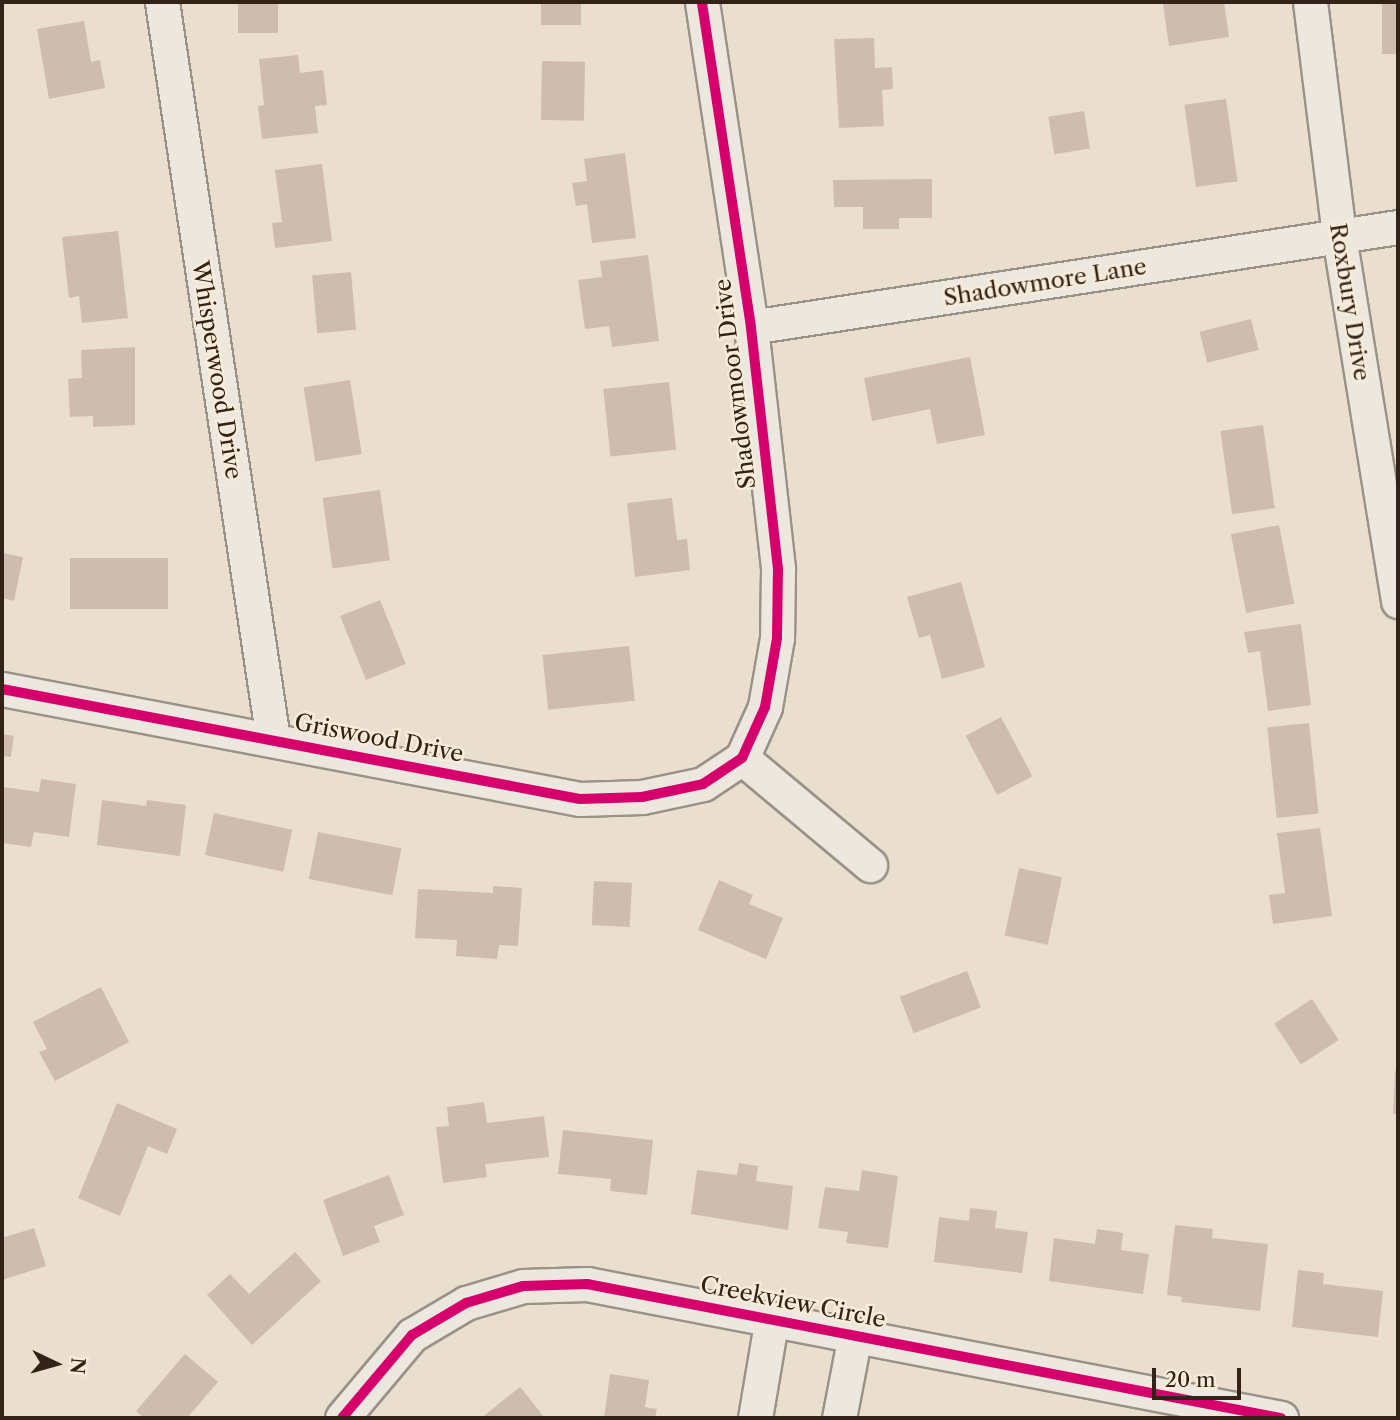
<!DOCTYPE html>
<html>
<head>
<meta charset="utf-8">
<style>
  body { margin:0 }
  #map { position:relative; width:1400px; height:1420px; overflow:hidden; background:#eadfce; font-family:"Libre Caslon Text",serif }
  div>[style] { position:absolute }
  .building>* { inset:0; background:#cebcaf; transform-origin:0 0 }
  .roads { filter:drop-shadow(2px 0 #9a9287) drop-shadow(-2px 0 #9a9287) drop-shadow(0 2px #9a9287) drop-shadow(0 -2px #9a9287) }
  .street>* { height:33px; margin:-16.5px; padding:0 16.5px; transform-origin:16.5px; border-radius:16.5px; background:#ede8df }
  .cycleway>* { height:10px; margin:-5px; padding:0 5px; transform-origin:5px; border-radius:5px; background:#d6006c }
  span { translate:-50% -50%; white-space:nowrap; text-align:center; line-height:1.15; -webkit-text-stroke:5px #f8ecd8; paint-order:stroke }
  .street-label { font-size:23px; color:#322218 }
  .frame { position:absolute; inset:0; border:4px solid #322218; pointer-events:none }
  .north { position:absolute; left:21px; top:1329px; width:70px; height:70px; -webkit-text-stroke:5px #f8ecd8; paint-order:stroke; rotate:95deg; font-size:19px; font-weight:700; line-height:28px; text-align:center; color:#322218 }
  .north::after { content:''; display:block; margin:auto; width:24px; height:32px; background:#322218; clip-path:polygon(50% 0,100% 100%,50% 72%,0 100%) }
  .scale { position:absolute; left:1152px; top:1368px; width:89px; height:32px; box-sizing:border-box; border:4px solid #322218; border-top:0; padding-left:9px; font-size:21px; line-height:24px; white-space:nowrap; color:#322218; -webkit-text-stroke:5px #f8ecd8; paint-order:stroke }
</style>
</head>
<body>
<div id="map">
  <div class="building">
    <div style="left:238px;top:2px;width:40px;height:31px"></div>
    <div style="left:541px;top:2px;width:40px;height:23px"></div>
    <div style="clip-path:polygon(1177px 2px,1224px 2px,1229px 37px,1169px 46px,1163px 4px)"></div>
    <div style="left:1382px;top:2px;width:16px;height:52px"></div>
    <div style="clip-path:polygon(84px 21px,91px 62px,100px 60px,105px 88px,49px 99px,37px 29px)"></div>
    <div style="clip-path:polygon(874px 38px,875px 68px,892px 67px,893px 89px,882px 90px,884px 126px,839px 128px,834px 39px)"></div>
    <div style="clip-path:polygon(298px 55px,300px 73px,323px 70px,327px 105px,315px 106px,318px 133px,262px 139px,258px 106px,264px 105px,259px 59px)"></div>
    <div style="left:542px;top:61px;width:43px;height:59px;rotate:1deg"></div>
    <div style="left:1226px;top:99px;width:83px;height:42px;rotate:82deg"></div>
    <div style="left:1084px;top:111px;width:38px;height:36px;rotate:81deg"></div>
    <div style="clip-path:polygon(625px 153px,636px 238px,592px 243px,587px 204px,576px 206px,572px 183px,587px 181px,584px 159px)"></div>
    <div style="clip-path:polygon(322px 164px,332px 241px,275px 248px,272px 223px,282px 222px,275px 170px)"></div>
    <div style="clip-path:polygon(932px 179px,932px 218px,899px 218px,899px 229px,863px 229px,863px 207px,834px 207px,833px 180px)"></div>
    <div style="clip-path:polygon(118px 231px,128px 318px,82px 323px,79px 296px,69px 298px,62px 237px)"></div>
    <div style="clip-path:polygon(648px 255px,659px 341px,612px 347px,609px 326px,585px 329px,578px 280px,602px 277px,600px 261px)"></div>
    <div style="left:351px;top:272px;width:58px;height:39px;rotate:85deg"></div>
    <div style="left:1251px;top:319px;width:32px;height:53px;rotate:76deg"></div>
    <div style="clip-path:polygon(135px 347px,135px 425px,93px 427px,93px 416px,70px 417px,68px 379px,82px 378px,81px 350px)"></div>
    <div style="clip-path:polygon(970px 357px,985px 435px,937px 444px,930px 409px,872px 421px,864px 378px)"></div>
    <div style="left:350px;top:380px;width:75px;height:47px;rotate:81deg"></div>
    <div style="left:669px;top:382px;width:68px;height:66px;rotate:84deg"></div>
    <div style="left:1263px;top:425px;width:84px;height:43px;rotate:82deg"></div>
    <div style="left:380px;top:490px;width:71px;height:58px;rotate:82deg"></div>
    <div style="clip-path:polygon(672px 498px,677px 540px,687px 539px,690px 570px,635px 577px,627px 503px)"></div>
    <div style="left:1279px;top:525px;width:80px;height:49px;rotate:79deg"></div>
    <div style="clip-path:polygon(2px 553px,23px 557px,14px 601px,2px 598px)"></div>
    <div style="left:70px;top:558px;width:98px;height:51px"></div>
    <div style="clip-path:polygon(961px 582px,985px 667px,942px 679px,930px 635px,919px 638px,907px 597px)"></div>
    <div style="left:380px;top:600px;width:69px;height:43px;rotate:68deg"></div>
    <div style="clip-path:polygon(1301px 624px,1311px 705px,1268px 711px,1260px 651px,1248px 653px,1244px 632px)"></div>
    <div style="left:629px;top:646px;width:55px;height:87px;rotate:84deg"></div>
    <div style="left:1001px;top:717px;width:67px;height:40px;rotate:62deg"></div>
    <div style="left:1309px;top:723px;width:91px;height:42px;rotate:84deg"></div>
    <div style="clip-path:polygon(2px 734px,14px 736px,11px 757px,2px 756px)"></div>
    <div style="clip-path:polygon(41px 779px,76px 784px,69px 837px,34px 832px,31px 847px,2px 843px,3px 787px,39px 792px)"></div>
    <div style="clip-path:polygon(102px 800px,146px 806px,147px 800px,186px 805px,180px 856px,97px 845px)"></div>
    <div style="left:214px;top:813px;width:80px;height:43px;rotate:12deg"></div>
    <div style="clip-path:polygon(1320px 828px,1332px 916px,1273px 924px,1269px 895px,1285px 893px,1277px 833px)"></div>
    <div style="left:318px;top:832px;width:85px;height:48px;rotate:11deg"></div>
    <div style="left:1019px;top:868px;width:44px;height:69px;rotate:12deg"></div>
    <div style="clip-path:polygon(719px 880px,753px 895px,749px 904px,783px 918px,766px 959px,698px 930px)"></div>
    <div style="left:594px;top:881px;width:38px;height:44px;rotate:3deg"></div>
    <div style="clip-path:polygon(493px 886px,522px 888px,518px 946px,499px 945px,497px 959px,456px 956px,457px 940px,415px 938px,418px 889px,493px 893px)"></div>
    <div style="left:967px;top:971px;width:39px;height:72px;rotate:69deg"></div>
    <div style="clip-path:polygon(101px 987px,129px 1042px,55px 1081px,39px 1052px,47px 1049px,33px 1022px)"></div>
    <div style="left:1312px;top:999px;width:49px;height:45px;rotate:57deg"></div>
    <div style="clip-path:polygon(1395px 1071px,1398px 1071px,1398px 1114px,1393px 1114px)"></div>
    <div style="clip-path:polygon(484px 1102px,487px 1123px,544px 1116px,549px 1157px,485px 1164px,487px 1177px,443px 1183px,436px 1127px,449px 1126px,447px 1107px)"></div>
    <div style="clip-path:polygon(117px 1103px,177px 1129px,167px 1154px,148px 1146px,120px 1216px,78px 1198px)"></div>
    <div style="clip-path:polygon(563px 1130px,653px 1140px,647px 1195px,610px 1191px,611px 1179px,558px 1174px)"></div>
    <div style="clip-path:polygon(739px 1163px,758px 1166px,756px 1181px,793px 1186px,788px 1230px,691px 1214px,697px 1170px,737px 1175px)"></div>
    <div style="clip-path:polygon(862px 1170px,898px 1176px,888px 1248px,846px 1243px,848px 1232px,818px 1228px,825px 1187px,859px 1191px)"></div>
    <div style="clip-path:polygon(389px 1175px,404px 1215px,374px 1226px,380px 1242px,343px 1256px,323px 1200px)"></div>
    <div style="clip-path:polygon(970px 1208px,997px 1211px,995px 1228px,1028px 1232px,1022px 1273px,934px 1262px,939px 1217px,969px 1221px)"></div>
    <div style="clip-path:polygon(1175px 1225px,1213px 1229px,1212px 1238px,1268px 1244px,1260px 1311px,1181px 1302px,1182px 1297px,1167px 1295px)"></div>
    <div style="clip-path:polygon(34px 1228px,46px 1266px,2px 1280px,2px 1238px)"></div>
    <div style="clip-path:polygon(1097px 1229px,1123px 1233px,1121px 1250px,1149px 1254px,1143px 1294px,1049px 1281px,1054px 1238px,1095px 1244px)"></div>
    <div style="clip-path:polygon(295px 1252px,321px 1281px,252px 1345px,207px 1295px,230px 1274px,249px 1294px)"></div>
    <div style="clip-path:polygon(1298px 1270px,1324px 1273px,1323px 1284px,1383px 1291px,1378px 1337px,1292px 1327px)"></div>
    <div style="clip-path:polygon(185px 1354px,218px 1382px,187px 1418px,144px 1418px,136px 1411px)"></div>
    <div style="clip-path:polygon(610px 1374px,649px 1380px,645px 1407px,657px 1409px,655px 1418px,604px 1418px)"></div>
    <div style="clip-path:polygon(520px 1387px,545px 1418px,481px 1418px)"></div>
  </div>
  <div class="roads">
    <div class="street">
      <div style="left:162px;top:2px;width:745px;rotate:81.44deg"></div>
      <div style="left:702px;top:2px;width:329px;rotate:81.4deg"></div>
      <div style="left:751px;top:327px;width:244px;rotate:83.6deg"></div>
      <div style="left:778px;top:569px;width:69px;rotate:90.8deg"></div>
      <div style="left:777px;top:638px;width:70px;rotate:99.9deg"></div>
      <div style="left:765px;top:707px;width:56px;rotate:114.3deg"></div>
      <div style="left:1310px;top:2px;width:236px;rotate:82.9deg"></div>
      <div style="left:1339px;top:236px;width:370px;rotate:80.8deg"></div>
      <div style="left:751px;top:327px;width:655px;rotate:-8.79deg"></div>
      <div style="left:2px;top:689px;width:588px;rotate:10.78deg"></div>
      <div style="left:580px;top:799px;width:62px;rotate:-1.8deg"></div>
      <div style="left:642px;top:797px;width:62px;rotate:-12deg"></div>
      <div style="left:703px;top:784px;width:47px;rotate:-33.7deg"></div>
      <div style="left:742px;top:758px;width:167px;rotate:39.9deg"></div>
      <div style="left:342px;top:1418px;width:109px;rotate:-49.9deg"></div>
      <div style="left:412px;top:1335px;width:63px;rotate:-30.7deg"></div>
      <div style="left:466px;top:1303px;width:59px;rotate:-16.6deg"></div>
      <div style="left:523px;top:1286px;width:64px;rotate:-1.8deg"></div>
      <div style="left:587px;top:1284px;width:707px;rotate:10.93deg"></div>
      <div style="left:755px;top:1418px;width:101px;rotate:-80.4deg"></div>
      <div style="left:839px;top:1418px;width:85px;rotate:-79.1deg"></div>
    </div>
  </div>
  <div class="cycleway">
    <div style="left:2px;top:689px;width:588px;rotate:10.78deg"></div>
    <div style="left:580px;top:799px;width:62px;rotate:-1.8deg"></div>
    <div style="left:642px;top:797px;width:62px;rotate:-12deg"></div>
    <div style="left:703px;top:784px;width:47px;rotate:-33.7deg"></div>
    <div style="left:742px;top:758px;width:56px;rotate:-65.7deg"></div>
    <div style="left:765px;top:707px;width:70px;rotate:-80.1deg"></div>
    <div style="left:777px;top:638px;width:69px;rotate:-89.2deg"></div>
    <div style="left:778px;top:569px;width:244px;rotate:-96.4deg"></div>
    <div style="left:751px;top:327px;width:329px;rotate:-98.6deg"></div>
    <div style="left:342px;top:1418px;width:109px;rotate:-49.9deg"></div>
    <div style="left:412px;top:1335px;width:63px;rotate:-30.7deg"></div>
    <div style="left:466px;top:1303px;width:59px;rotate:-16.6deg"></div>
    <div style="left:523px;top:1286px;width:64px;rotate:-1.8deg"></div>
    <div style="left:587px;top:1284px;width:707px;rotate:10.93deg"></div>
  </div>
  <div class="street-label">
    <span style="left:1045px;top:282px;rotate:-9deg">Shadowmore Lane</span>
    <span style="left:1350px;top:302px;rotate:81deg">Roxbury Drive</span>
    <span style="left:217px;top:370px;rotate:81deg">Whisperwood Drive</span>
    <span style="left:735px;top:384px;rotate:-97deg">Shadowmoor Drive</span>
    <span style="left:379px;top:738px;rotate:11deg">Griswood Drive</span>
    <span style="left:793px;top:1302px;rotate:11deg">Creekview Circle</span>
  </div>
  <div class="frame"></div>
  <div class="north">N</div>
  <div class="scale">20 m</div>
</div>
</body>
</html>
